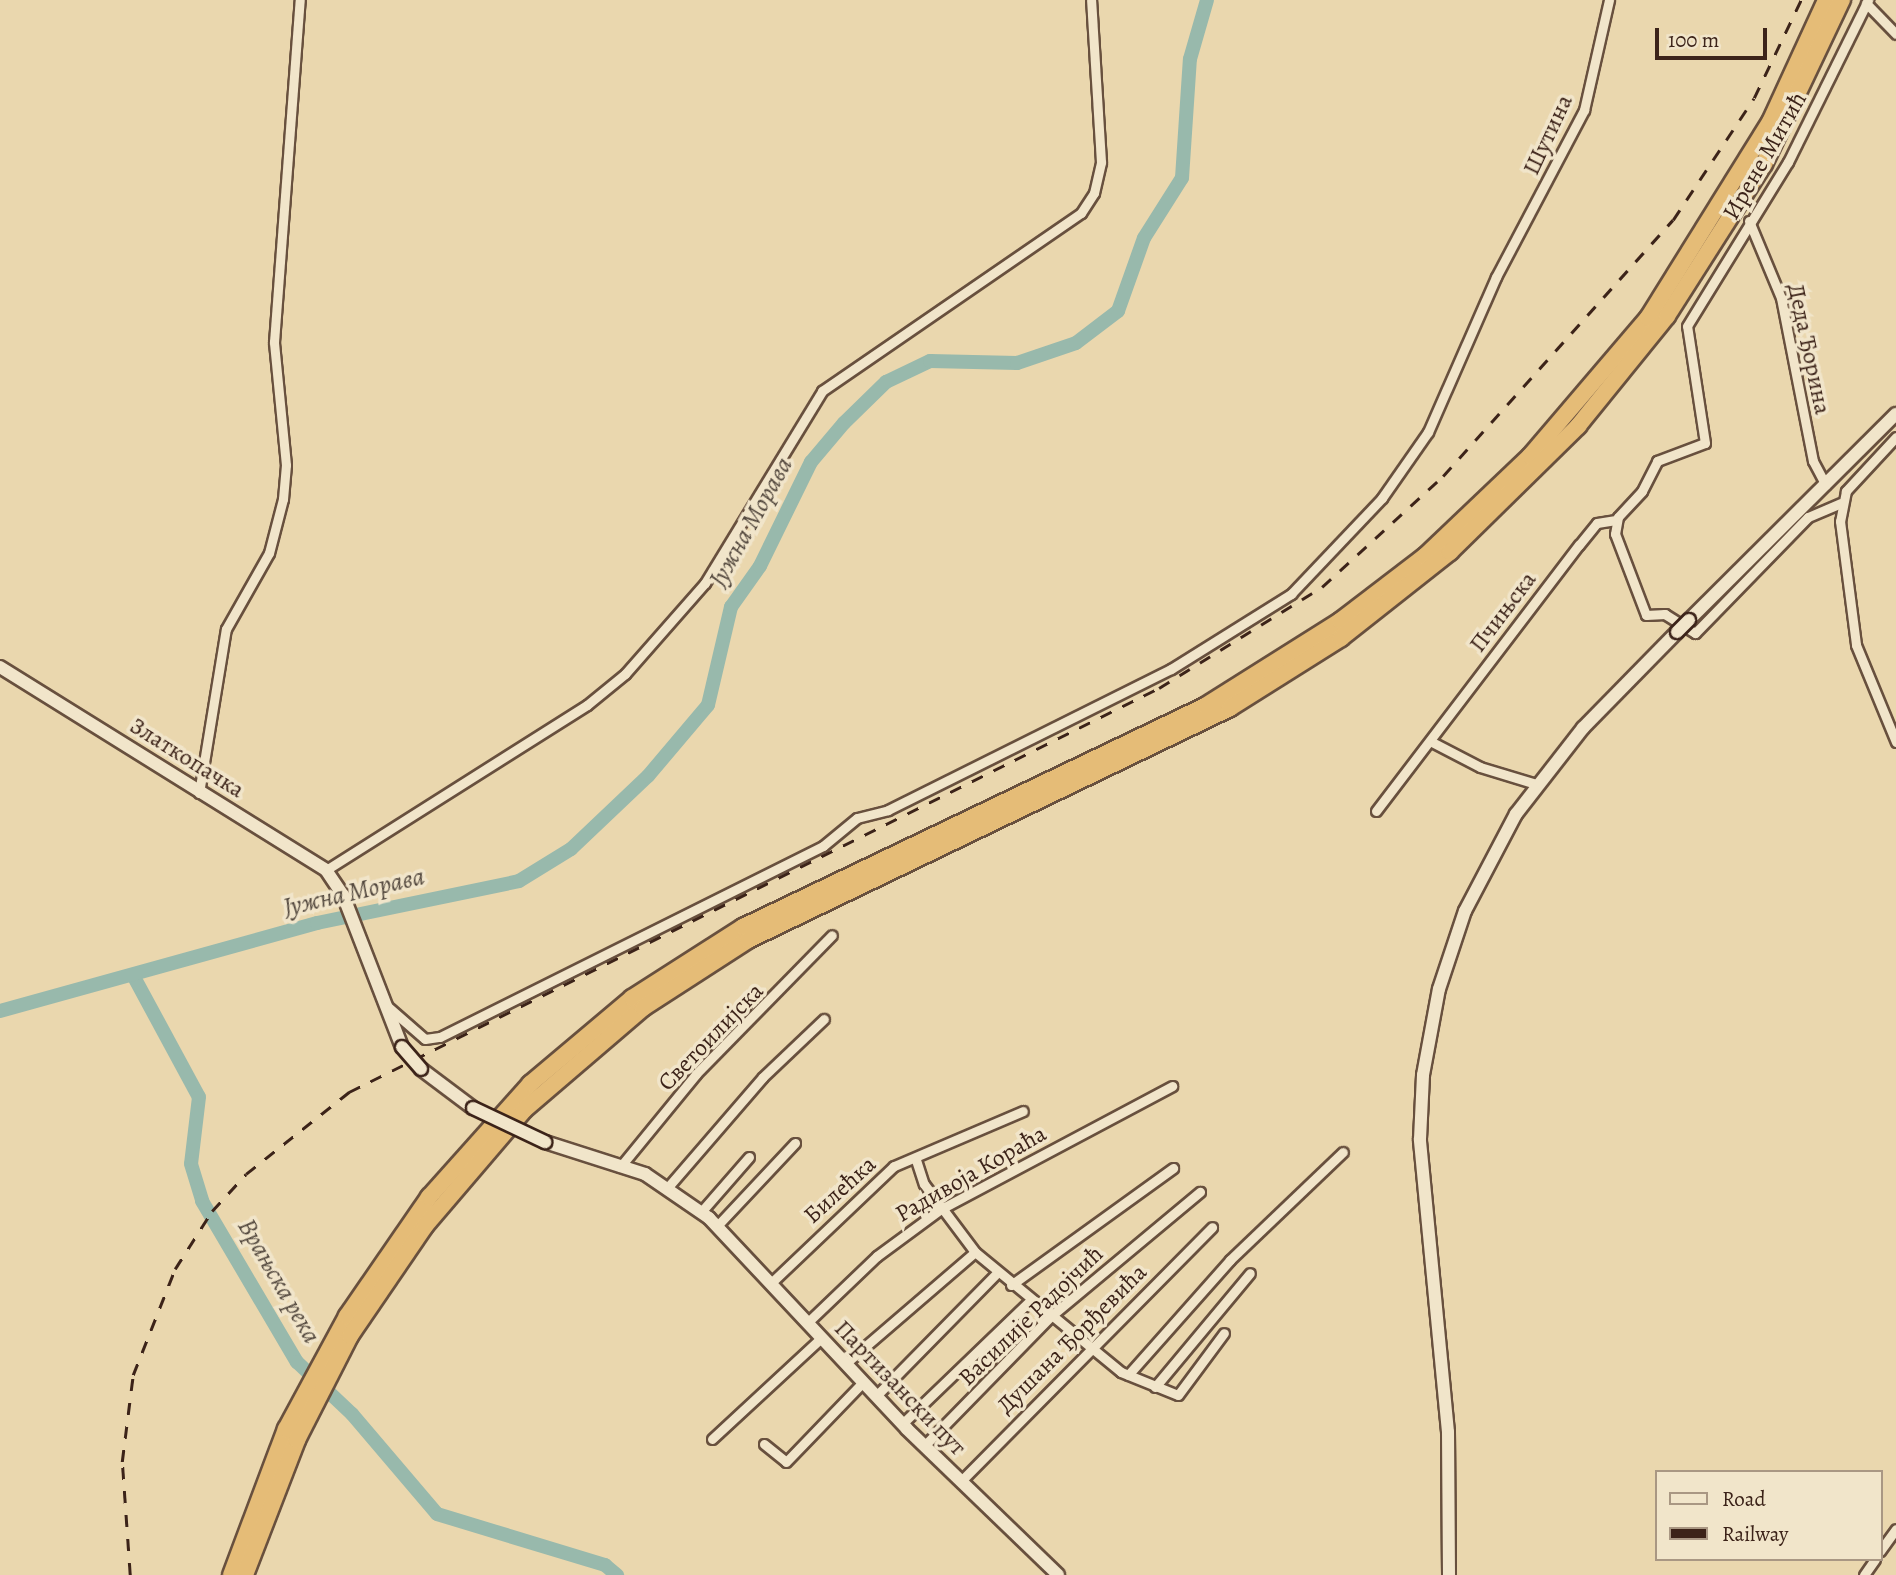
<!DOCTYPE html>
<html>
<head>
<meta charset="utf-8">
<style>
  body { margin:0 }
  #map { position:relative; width:1896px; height:1575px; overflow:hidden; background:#ead7ae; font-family:Alegreya,serif }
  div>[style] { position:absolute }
  .river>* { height:14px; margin:-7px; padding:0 7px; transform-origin:7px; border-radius:7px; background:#98b9ac }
  .roads { filter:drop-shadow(2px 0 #68503e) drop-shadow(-2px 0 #68503e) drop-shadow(0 2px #68503e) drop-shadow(0 -2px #68503e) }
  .street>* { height:9px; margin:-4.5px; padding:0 4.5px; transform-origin:4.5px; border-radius:4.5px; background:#f1e5ca }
  .secondary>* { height:12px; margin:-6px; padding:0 6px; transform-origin:6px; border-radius:6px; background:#f1e5ca }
  .highway>* { height:16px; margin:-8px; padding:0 8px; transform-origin:8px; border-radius:8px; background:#e5bc77 }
  .rail>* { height:2.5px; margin-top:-1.25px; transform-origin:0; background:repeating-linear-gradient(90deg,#3c2319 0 12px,transparent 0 24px) }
  .bridges { filter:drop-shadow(2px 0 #3c2319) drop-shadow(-2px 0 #3c2319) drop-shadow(0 2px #3c2319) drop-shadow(0 -2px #3c2319) }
  .secondary-bridge>* { height:12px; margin:-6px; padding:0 6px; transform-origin:6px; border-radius:6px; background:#f1e5ca }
  span { translate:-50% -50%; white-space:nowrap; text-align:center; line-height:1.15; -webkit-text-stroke:7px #f1e5ca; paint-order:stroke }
  .street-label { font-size:24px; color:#3c2319 }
  .water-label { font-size:26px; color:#53483e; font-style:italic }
  .legend { position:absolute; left:1655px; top:1470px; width:228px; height:91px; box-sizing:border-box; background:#f1e5ca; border:2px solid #a99783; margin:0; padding:9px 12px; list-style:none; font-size:21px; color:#3c2319 }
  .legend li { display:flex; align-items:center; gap:14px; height:35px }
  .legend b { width:35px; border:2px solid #a99783 }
  .scale { position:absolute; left:1655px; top:28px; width:112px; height:32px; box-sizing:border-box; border:4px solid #3c2319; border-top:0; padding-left:9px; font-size:21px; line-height:24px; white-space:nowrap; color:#3c2319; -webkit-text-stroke:5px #f1e5ca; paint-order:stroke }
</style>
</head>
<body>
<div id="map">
  <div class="river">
    <div style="left:134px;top:977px;width:136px;rotate:61.6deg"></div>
    <div style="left:199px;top:1097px;width:67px;rotate:96.8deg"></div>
    <div style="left:191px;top:1164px;width:39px;rotate:73deg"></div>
    <div style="left:202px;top:1201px;width:187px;rotate:59.5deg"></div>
    <div style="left:297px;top:1362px;width:76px;rotate:43.4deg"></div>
    <div style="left:352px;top:1414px;width:131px;rotate:49.6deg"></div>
    <div style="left:437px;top:1514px;width:176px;rotate:16.9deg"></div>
    <div style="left:605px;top:1565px;width:16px;rotate:40deg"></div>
    <div style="left:0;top:1011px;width:329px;rotate:-15.5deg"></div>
    <div style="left:317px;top:923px;width:206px;rotate:-11.7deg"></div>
    <div style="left:519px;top:881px;width:61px;rotate:-31.6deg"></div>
    <div style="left:571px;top:849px;width:106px;rotate:-43.5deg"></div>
    <div style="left:648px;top:776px;width:93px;rotate:-49.8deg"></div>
    <div style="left:708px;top:705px;width:101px;rotate:-76.8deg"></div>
    <div style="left:731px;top:607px;width:50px;rotate:-54.7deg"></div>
    <div style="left:760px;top:566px;width:116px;rotate:-63.9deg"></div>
    <div style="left:811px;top:462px;width:51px;rotate:-49.8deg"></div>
    <div style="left:844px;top:423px;width:59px;rotate:-44.3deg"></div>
    <div style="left:886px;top:382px;width:49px;rotate:-25.5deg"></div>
    <div style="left:930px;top:361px;width:87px;rotate:1.3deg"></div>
    <div style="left:1017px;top:363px;width:62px;rotate:-18.7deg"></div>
    <div style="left:1076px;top:343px;width:53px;rotate:-37.3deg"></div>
    <div style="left:1118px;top:311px;width:77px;rotate:-70.4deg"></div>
    <div style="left:1144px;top:238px;width:71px;rotate:-57.7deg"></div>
    <div style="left:1182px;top:178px;width:119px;rotate:-86.2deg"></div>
    <div style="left:1190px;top:59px;width:61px;rotate:-73.9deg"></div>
  </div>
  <div class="roads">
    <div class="street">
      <div style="left:1866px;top:3px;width:43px;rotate:45.9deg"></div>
      <div style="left:1749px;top:221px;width:83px;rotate:67.4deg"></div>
      <div style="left:1781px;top:298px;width:166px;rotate:78.9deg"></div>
      <div style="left:1813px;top:461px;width:27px;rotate:62deg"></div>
      <div style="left:1896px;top:437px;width:74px;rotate:132.8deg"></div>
      <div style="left:1846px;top:491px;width:31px;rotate:101deg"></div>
      <div style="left:1840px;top:521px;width:125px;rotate:82.6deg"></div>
      <div style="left:1856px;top:645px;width:105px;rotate:67.6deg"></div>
      <div style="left:1841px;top:503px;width:36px;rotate:157deg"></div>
      <div style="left:1808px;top:517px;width:162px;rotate:134.2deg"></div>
      <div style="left:1695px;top:633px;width:36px;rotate:-148deg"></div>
      <div style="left:1665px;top:614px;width:19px;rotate:177deg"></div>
      <div style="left:1646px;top:615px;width:87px;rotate:-110.9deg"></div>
      <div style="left:1615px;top:534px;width:17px;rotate:-80deg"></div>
      <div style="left:1618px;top:517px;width:35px;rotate:-47deg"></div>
      <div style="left:1642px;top:491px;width:34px;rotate:-63deg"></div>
      <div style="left:1657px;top:461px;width:51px;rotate:-20.6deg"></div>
      <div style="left:1705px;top:443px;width:118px;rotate:-98.7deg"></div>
      <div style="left:1687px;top:326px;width:193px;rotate:-58.4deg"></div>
      <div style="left:1788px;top:162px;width:181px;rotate:-63.7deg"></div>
      <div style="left:1430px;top:741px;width:56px;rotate:27.5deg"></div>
      <div style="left:1480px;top:767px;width:59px;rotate:16.9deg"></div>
      <div style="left:199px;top:793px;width:166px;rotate:-80.7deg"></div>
      <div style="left:226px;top:629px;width:87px;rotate:-60.5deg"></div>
      <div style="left:269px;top:553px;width:56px;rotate:-75.5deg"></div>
      <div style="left:283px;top:499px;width:34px;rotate:-85deg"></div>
      <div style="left:286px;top:465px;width:124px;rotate:-95.6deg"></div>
      <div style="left:274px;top:342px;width:343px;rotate:-85.7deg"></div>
      <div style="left:1376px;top:811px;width:335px;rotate:-52.7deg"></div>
      <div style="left:1579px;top:545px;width:28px;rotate:-51deg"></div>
      <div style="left:1597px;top:523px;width:19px;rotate:-9deg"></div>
      <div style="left:326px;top:870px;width:309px;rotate:-32.3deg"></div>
      <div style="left:587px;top:705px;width:49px;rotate:-39.2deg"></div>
      <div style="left:625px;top:674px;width:121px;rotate:-48.7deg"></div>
      <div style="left:705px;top:583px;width:225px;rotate:-58.6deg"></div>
      <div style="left:822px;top:391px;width:314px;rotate:-34.5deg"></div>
      <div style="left:1081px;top:213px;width:24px;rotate:-57deg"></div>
      <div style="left:1094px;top:193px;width:32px;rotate:-77deg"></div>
      <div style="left:1101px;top:162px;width:162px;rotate:-93.5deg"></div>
      <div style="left:387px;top:1006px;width:50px;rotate:41deg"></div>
      <div style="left:425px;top:1039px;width:15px;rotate:-8deg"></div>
      <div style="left:440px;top:1037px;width:428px;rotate:-26.5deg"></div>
      <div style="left:823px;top:846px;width:44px;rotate:-39.5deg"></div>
      <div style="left:857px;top:818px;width:32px;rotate:-14deg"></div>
      <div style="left:888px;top:810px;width:316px;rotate:-26.5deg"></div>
      <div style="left:1171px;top:669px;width:142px;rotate:-32deg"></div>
      <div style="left:1291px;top:594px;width:132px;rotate:-46.5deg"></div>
      <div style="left:1382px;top:498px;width:80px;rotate:-55.1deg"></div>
      <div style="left:1428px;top:432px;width:169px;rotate:-66.3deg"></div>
      <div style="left:1496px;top:277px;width:189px;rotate:-62.2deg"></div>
      <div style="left:1584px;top:110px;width:113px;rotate:-77.2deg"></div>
      <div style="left:916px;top:1160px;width:25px;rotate:72deg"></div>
      <div style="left:924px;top:1184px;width:85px;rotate:53.1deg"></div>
      <div style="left:975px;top:1252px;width:189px;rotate:39.4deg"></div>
      <div style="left:1121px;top:1372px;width:61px;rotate:22deg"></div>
      <div style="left:1178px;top:1395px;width:77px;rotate:-53.4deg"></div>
      <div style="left:620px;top:1167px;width:120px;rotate:-50.7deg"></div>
      <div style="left:696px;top:1074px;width:194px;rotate:-45.6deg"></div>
      <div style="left:668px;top:1187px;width:145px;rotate:-49.2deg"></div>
      <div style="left:763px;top:1077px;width:84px;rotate:-43.6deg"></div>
      <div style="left:701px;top:1212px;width:73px;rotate:-48.9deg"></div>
      <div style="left:717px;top:1226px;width:114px;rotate:-46.8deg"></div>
      <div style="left:772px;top:1282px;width:168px;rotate:-43.6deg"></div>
      <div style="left:894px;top:1166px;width:140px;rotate:-23.1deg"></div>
      <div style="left:1011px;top:1285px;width:200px;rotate:-35.8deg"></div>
      <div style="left:808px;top:1322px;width:95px;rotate:-43.7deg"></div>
      <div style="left:877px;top:1256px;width:79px;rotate:-36.3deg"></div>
      <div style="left:941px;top:1209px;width:262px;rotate:-28deg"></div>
      <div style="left:846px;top:1363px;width:170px;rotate:-40.7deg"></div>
      <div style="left:1128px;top:1375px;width:154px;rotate:-48.4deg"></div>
      <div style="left:1230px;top:1260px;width:156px;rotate:-43.7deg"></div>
      <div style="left:1155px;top:1387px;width:148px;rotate:-50.2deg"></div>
      <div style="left:876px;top:1396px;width:173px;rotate:-45.5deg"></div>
      <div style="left:902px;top:1424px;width:178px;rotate:-43.9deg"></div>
      <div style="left:712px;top:1439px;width:150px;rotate:-42.8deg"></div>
      <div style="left:764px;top:1444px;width:28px;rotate:39deg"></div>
      <div style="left:786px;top:1462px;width:111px;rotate:-46.1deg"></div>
      <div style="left:924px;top:1446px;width:182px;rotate:-45.7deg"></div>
      <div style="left:1051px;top:1316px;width:194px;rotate:-39.8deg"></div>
      <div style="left:961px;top:1481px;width:357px;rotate:-45.3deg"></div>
      <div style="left:1880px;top:1551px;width:27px;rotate:-54deg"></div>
      <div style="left:1864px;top:1575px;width:19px;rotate:-55deg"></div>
    </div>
    <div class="secondary">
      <div style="left:1689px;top:620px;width:292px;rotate:-44.9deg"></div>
      <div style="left:0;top:667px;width:384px;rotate:31.9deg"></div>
      <div style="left:326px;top:870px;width:30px;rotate:56deg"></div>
      <div style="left:343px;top:895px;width:163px;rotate:68.8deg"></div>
      <div style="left:421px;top:1069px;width:65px;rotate:36.9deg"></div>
      <div style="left:545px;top:1142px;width:105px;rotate:17.7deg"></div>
      <div style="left:645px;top:1174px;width:78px;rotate:34.5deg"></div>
      <div style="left:709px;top:1218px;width:289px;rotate:46.8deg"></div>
      <div style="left:907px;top:1429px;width:210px;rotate:44deg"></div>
      <div style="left:1449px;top:1575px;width:143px;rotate:-90.4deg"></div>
      <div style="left:1448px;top:1432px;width:294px;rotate:-95.5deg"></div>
      <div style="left:1420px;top:1139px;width:64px;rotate:-87.3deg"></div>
      <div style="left:1423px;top:1075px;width:87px;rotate:-79.5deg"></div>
      <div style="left:1439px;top:989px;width:82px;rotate:-71.6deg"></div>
      <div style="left:1465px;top:911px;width:110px;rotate:-62.3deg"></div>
      <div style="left:1516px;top:814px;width:109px;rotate:-52.1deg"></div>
      <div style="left:1583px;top:728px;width:134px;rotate:-45.6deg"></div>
    </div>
    <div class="highway">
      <div style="left:231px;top:1575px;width:156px;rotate:-69.4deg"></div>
      <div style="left:286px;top:1429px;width:128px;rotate:-61.6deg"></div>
      <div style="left:347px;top:1316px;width:145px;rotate:-55.4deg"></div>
      <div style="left:429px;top:1197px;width:152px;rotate:-48.2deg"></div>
      <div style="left:530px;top:1084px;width:133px;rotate:-40.1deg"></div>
      <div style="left:632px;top:998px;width:132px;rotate:-32.6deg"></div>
      <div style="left:743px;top:927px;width:512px;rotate:-25.56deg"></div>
      <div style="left:1205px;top:706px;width:160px;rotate:-32.2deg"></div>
      <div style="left:1340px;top:621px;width:107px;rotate:-37.4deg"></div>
      <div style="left:1425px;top:556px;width:145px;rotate:-43.6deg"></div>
      <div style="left:1530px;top:456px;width:182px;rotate:-49.5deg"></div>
      <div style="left:1648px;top:318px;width:231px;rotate:-58.1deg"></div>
      <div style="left:1770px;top:122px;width:134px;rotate:-65.3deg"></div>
      <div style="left:245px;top:1575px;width:145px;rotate:-68.9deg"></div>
      <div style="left:297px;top:1440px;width:117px;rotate:-63deg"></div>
      <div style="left:350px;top:1336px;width:133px;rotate:-55.7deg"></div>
      <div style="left:425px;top:1226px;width:153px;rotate:-49.5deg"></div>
      <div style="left:524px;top:1110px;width:157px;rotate:-40.6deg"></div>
      <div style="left:643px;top:1008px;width:125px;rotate:-32.9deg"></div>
      <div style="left:748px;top:940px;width:535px;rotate:-25.7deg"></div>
      <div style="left:1230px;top:708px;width:131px;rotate:-32.2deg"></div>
      <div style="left:1341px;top:638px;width:139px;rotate:-38.3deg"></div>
      <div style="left:1450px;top:552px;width:180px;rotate:-44.5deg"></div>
      <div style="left:1578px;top:426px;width:141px;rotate:-51deg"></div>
      <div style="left:1667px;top:316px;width:180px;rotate:-57.5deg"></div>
      <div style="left:1764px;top:164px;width:182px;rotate:-64.6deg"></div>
    </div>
  </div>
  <div class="rail">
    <div style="left:130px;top:1575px;width:113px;rotate:-94deg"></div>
    <div style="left:122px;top:1462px;width:88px;rotate:-82.8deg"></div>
    <div style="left:133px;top:1375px;width:114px;rotate:-68.4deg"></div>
    <div style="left:175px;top:1269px;width:69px;rotate:-57.5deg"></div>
    <div style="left:212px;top:1211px;width:50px;rotate:-47.4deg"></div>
    <div style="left:246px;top:1174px;width:132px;rotate:-38.5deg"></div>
    <div style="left:349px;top:1092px;width:905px;rotate:-26.51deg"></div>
    <div style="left:1159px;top:688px;width:192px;rotate:-31.8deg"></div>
    <div style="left:1322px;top:587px;width:164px;rotate:-42.5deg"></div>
    <div style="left:1443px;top:476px;width:344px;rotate:-48.1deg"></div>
    <div style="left:1673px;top:220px;width:146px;rotate:-56.4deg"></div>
    <div style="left:1754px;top:98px;width:109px;rotate:-64.4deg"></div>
  </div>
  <div class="bridges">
    <div class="secondary-bridge">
      <div style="left:1677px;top:632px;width:17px;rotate:-45deg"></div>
      <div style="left:402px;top:1047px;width:29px;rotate:49deg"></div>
      <div style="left:473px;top:1108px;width:80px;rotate:25.3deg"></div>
    </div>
  </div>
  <div class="street-label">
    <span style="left:1548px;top:135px;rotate:-65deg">Шутина</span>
    <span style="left:1765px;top:156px;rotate:-60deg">Ирене Митић</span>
    <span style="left:1809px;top:349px;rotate:78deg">Деда Ђорина</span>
    <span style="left:1503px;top:612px;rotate:-53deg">Пчињска</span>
    <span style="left:187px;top:758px;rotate:32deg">Златкопачка</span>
    <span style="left:711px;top:1037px;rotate:-46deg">Светоилијска</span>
    <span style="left:971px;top:1174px;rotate:-30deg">Радивоја Кораћа</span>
    <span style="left:840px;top:1190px;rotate:-42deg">Билећка</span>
    <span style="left:1031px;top:1316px;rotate:-44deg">Василије Радојчић</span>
    <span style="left:1072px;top:1339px;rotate:-45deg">Душана Ђорђевића</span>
    <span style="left:900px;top:1388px;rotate:46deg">Партизански пут</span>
  </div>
  <div class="water-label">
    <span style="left:751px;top:522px;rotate:-61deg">Јужна Морава</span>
    <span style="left:354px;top:892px;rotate:-13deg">Јужна Морава</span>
    <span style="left:279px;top:1281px;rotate:60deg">Врањска река</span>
  </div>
  <ul class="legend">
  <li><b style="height:9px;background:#f1e5ca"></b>Road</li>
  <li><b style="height:9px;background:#3c2319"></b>Railway</li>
  </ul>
  <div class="scale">100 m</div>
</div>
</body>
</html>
